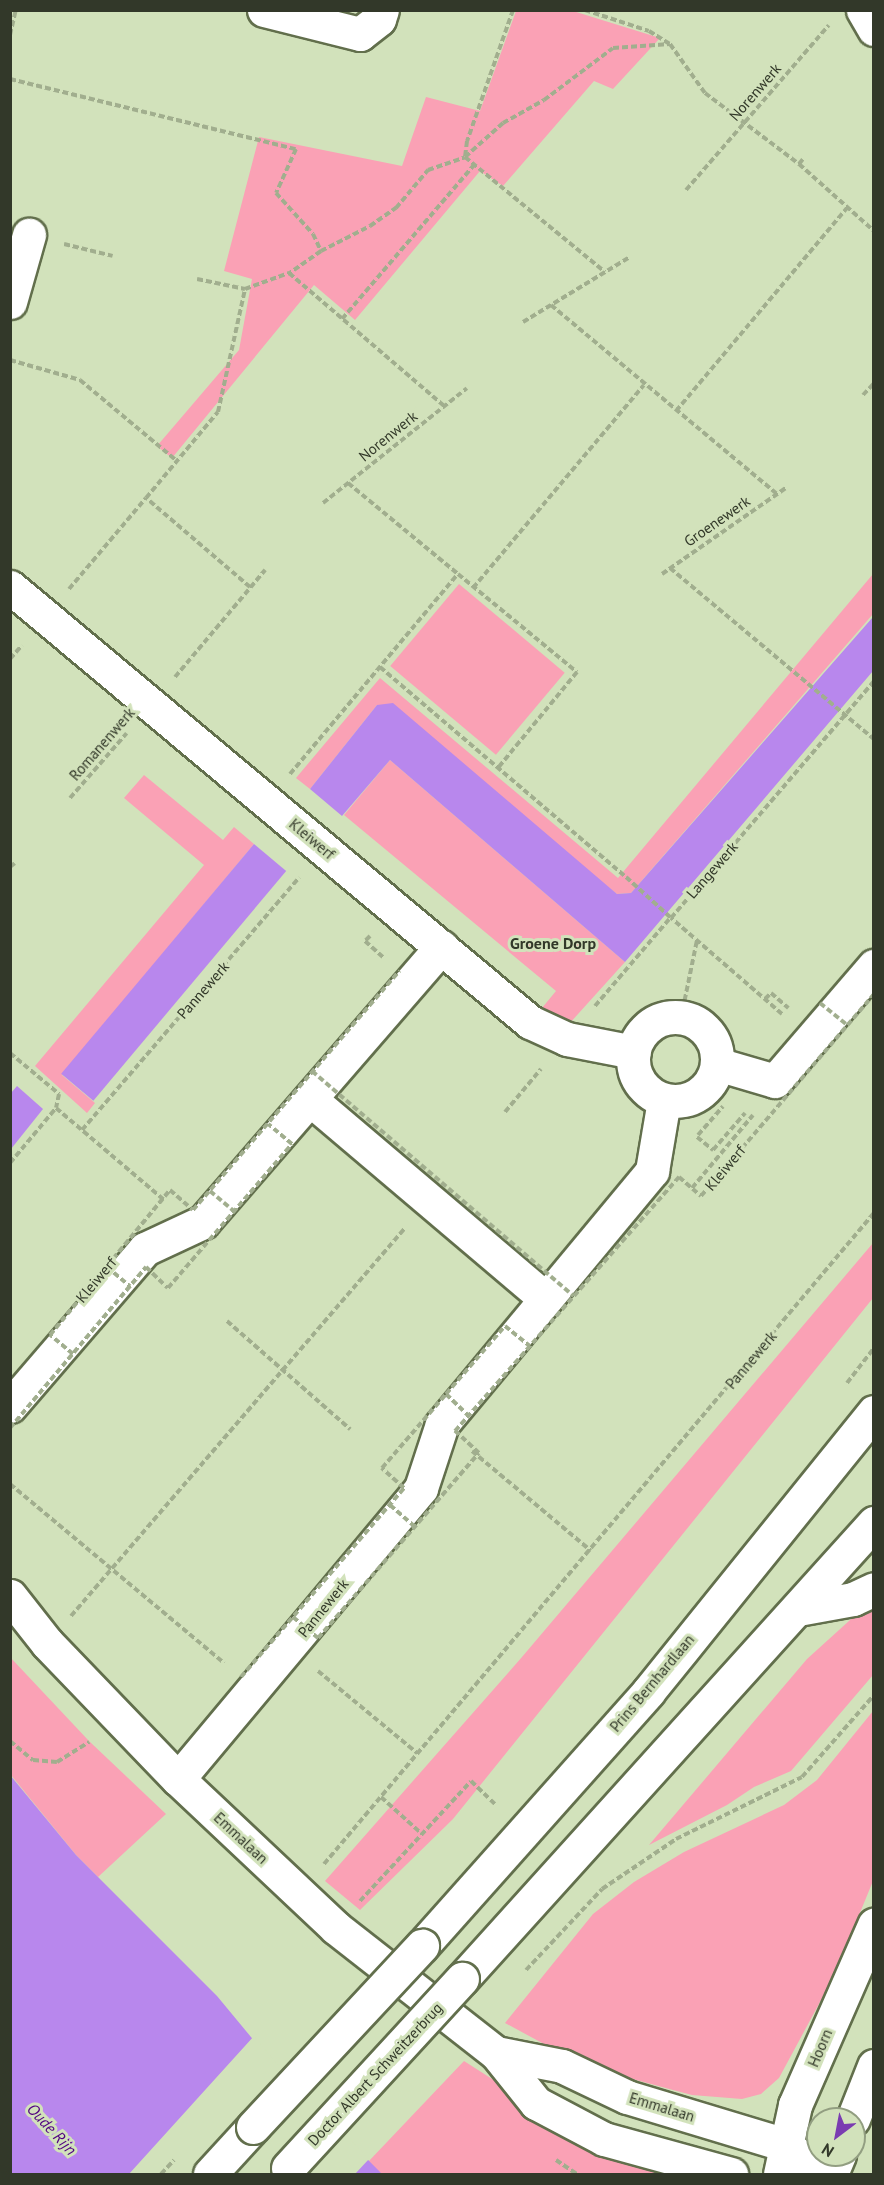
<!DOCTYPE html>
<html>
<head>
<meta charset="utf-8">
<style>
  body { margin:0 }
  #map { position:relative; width:884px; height:2185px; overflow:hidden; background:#d2e2bb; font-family:"PT Sans",sans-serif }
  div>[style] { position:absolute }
  .green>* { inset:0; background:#faa1b5; transform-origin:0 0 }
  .water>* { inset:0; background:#b887ed; transform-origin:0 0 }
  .pier>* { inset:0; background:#d2e2bb }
  .path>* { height:4px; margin-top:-2px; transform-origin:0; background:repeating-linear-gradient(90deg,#a1ae8e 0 6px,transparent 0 9px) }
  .roads { filter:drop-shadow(2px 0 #626f4c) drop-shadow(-2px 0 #626f4c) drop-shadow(0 2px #626f4c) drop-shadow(0 -2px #626f4c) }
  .minor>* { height:33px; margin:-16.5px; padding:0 16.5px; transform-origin:16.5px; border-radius:16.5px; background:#fff }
  .minor>.ring { margin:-16.5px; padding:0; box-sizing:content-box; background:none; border:33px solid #fff; border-radius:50% }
  .major>* { height:33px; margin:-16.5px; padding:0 16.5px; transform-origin:16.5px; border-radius:16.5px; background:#fff }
  .path-bridge>* { height:4px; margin-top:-2px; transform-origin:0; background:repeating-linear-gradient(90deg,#a1ae8e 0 6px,transparent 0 9px) }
  .bridges { filter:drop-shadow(2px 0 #626f4c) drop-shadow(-2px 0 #626f4c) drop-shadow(0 2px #626f4c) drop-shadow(0 -2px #626f4c) }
  .major-bridge>* { height:33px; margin:-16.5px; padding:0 16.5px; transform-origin:16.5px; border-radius:16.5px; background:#fff }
  span { translate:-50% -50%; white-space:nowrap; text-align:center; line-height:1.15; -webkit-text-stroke:6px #d2e2bb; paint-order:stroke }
  .street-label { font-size:15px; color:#323829 }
  .neighbourhood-label { font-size:16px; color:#323829; font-weight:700 }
  .water-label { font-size:16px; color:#500081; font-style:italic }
  .frame { position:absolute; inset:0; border:12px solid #323829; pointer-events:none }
  .north { position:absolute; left:806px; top:2107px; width:60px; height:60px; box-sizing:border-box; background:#d2e2bb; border:2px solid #929e81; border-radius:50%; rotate:212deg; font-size:16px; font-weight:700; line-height:24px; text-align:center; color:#323829 }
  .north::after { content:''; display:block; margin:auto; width:21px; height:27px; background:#7a3cb1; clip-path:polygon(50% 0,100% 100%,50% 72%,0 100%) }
</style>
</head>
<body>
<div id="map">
  <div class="green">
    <div style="clip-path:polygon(516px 11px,573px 11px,660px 38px,613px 89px,594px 81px,503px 186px,480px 171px,355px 320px,314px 285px,172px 458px,157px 446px,239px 350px,252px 279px,224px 271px,259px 137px,402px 166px,426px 97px,480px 111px)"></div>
    <div style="clip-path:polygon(873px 574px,873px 614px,631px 893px,617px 894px,377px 705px,310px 789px,296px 778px,380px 678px,618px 878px)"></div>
    <div style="left:459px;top:584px;width:138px;height:107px;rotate:40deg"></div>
    <div style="clip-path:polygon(390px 760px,625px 962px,569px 1024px,537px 1014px,556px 991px,344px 815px)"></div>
    <div style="clip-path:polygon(144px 775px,223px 840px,234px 827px,254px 844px,62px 1075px,95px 1103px,87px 1113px,35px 1066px,204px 865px,124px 798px)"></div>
    <div style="clip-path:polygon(873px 1243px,873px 1298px,453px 1819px,360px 1910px,325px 1881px,522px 1657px)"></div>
    <div style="clip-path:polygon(873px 1606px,873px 1675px,791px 1771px,754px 1787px,727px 1805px,649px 1845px,807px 1659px,860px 1611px)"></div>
    <div style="clip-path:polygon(10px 1657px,89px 1741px,166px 1814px,98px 1877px,76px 1855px,11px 1775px)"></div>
    <div style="clip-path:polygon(873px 1711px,873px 1881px,834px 1976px,779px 2078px,761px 2094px,742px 2099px,692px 2095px,673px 2090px,585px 2066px,505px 2023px,593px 1914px,634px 1882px,684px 1852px,784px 1805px,817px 1780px)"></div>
    <div style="clip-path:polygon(464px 2061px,575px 2132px,666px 2174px,380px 2174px,368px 2162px)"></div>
  </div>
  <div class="water">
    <div style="clip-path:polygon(873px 617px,873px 671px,625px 962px,390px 760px,342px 816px,310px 789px,377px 705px,393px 703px,617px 894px,631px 893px)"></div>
    <div style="left:254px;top:844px;width:42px;height:300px;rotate:40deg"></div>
    <div style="clip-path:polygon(17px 1086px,43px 1109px,11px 1149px,11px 1093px)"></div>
    <div style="clip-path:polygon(10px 1775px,76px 1855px,217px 1996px,275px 2066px,382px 2174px,11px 2174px)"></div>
  </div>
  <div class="pier">
    <div style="clip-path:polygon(254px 2036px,277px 2064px,369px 2159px,355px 2174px,129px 2174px)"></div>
  </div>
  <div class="path">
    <div style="left:513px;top:10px;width:139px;rotate:109.3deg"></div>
    <div style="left:467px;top:141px;width:16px;rotate:97deg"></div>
    <div style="left:465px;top:157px;width:181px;rotate:39.4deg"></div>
    <div style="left:585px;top:10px;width:67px;rotate:18.2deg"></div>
    <div style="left:649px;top:31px;width:25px;rotate:32deg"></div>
    <div style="left:670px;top:44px;width:60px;rotate:54.5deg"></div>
    <div style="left:705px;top:93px;width:118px;rotate:37.1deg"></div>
    <div style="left:799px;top:164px;width:101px;rotate:41.8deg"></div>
    <div style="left:10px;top:35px;width:26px;rotate:-77deg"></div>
    <div style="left:10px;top:79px;width:294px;rotate:13.8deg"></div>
    <div style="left:296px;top:149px;width:48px;rotate:114.4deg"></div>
    <div style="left:276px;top:193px;width:55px;rotate:47.9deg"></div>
    <div style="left:313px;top:234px;width:19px;rotate:65deg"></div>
    <div style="left:321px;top:251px;width:39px;rotate:145deg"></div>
    <div style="left:799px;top:164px;width:6px;rotate:-51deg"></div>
    <div style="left:686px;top:190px;width:218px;rotate:-49.1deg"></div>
    <div style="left:64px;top:244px;width:50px;rotate:13.8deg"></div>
    <div style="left:321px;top:251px;width:55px;rotate:-27deg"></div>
    <div style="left:370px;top:226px;width:32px;rotate:-35deg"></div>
    <div style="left:396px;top:208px;width:50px;rotate:-49.9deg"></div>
    <div style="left:428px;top:170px;width:39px;rotate:-19deg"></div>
    <div style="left:465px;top:157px;width:51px;rotate:-41.8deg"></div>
    <div style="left:503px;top:123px;width:47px;rotate:-29.3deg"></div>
    <div style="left:544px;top:100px;width:86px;rotate:-37deg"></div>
    <div style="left:613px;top:48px;width:57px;rotate:-4deg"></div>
    <div style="left:197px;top:279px;width:49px;rotate:11.8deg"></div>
    <div style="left:551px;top:305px;width:295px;rotate:39.9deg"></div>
    <div style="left:342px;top:319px;width:203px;rotate:-49.4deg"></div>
    <div style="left:523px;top:322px;width:125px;rotate:-31.3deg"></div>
    <div style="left:10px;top:360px;width:73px;rotate:15.9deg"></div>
    <div style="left:80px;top:380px;width:126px;rotate:39.9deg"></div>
    <div style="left:863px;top:395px;width:16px;rotate:-47deg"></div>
    <div style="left:676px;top:411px;width:265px;rotate:-49.9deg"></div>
    <div style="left:348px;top:483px;width:143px;rotate:39.6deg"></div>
    <div style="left:323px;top:503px;width:184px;rotate:-38.6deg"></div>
    <div style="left:670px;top:568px;width:266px;rotate:40deg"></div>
    <div style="left:662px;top:574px;width:152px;rotate:-34.8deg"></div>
    <div style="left:250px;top:587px;width:137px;rotate:-139.4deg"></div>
    <div style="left:146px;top:498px;width:112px;rotate:-50.1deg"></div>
    <div style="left:218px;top:412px;width:126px;rotate:-77.6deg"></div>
    <div style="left:245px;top:289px;width:47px;rotate:-20deg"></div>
    <div style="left:289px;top:273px;width:204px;rotate:40.6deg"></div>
    <div style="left:473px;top:588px;width:265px;rotate:-49.9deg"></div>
    <div style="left:69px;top:589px;width:119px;rotate:-49.8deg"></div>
    <div style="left:10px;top:659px;width:18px;rotate:-49deg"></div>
    <div style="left:380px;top:667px;width:323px;rotate:40.5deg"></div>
    <div style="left:175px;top:677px;width:140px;rotate:-49.9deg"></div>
    <div style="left:290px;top:774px;width:261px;rotate:-50deg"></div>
    <div style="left:458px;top:574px;width:154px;rotate:39.5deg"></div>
    <div style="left:577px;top:672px;width:124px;rotate:129.5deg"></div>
    <div style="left:70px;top:798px;width:86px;rotate:-48.8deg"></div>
    <div style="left:10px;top:867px;width:6px;rotate:-39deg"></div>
    <div style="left:370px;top:936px;width:7px;rotate:135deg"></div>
    <div style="left:365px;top:941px;width:24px;rotate:42deg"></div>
    <div style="left:765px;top:999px;width:8px;rotate:-45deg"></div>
    <div style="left:771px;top:993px;width:23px;rotate:41deg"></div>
    <div style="left:595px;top:1006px;width:118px;rotate:-49.5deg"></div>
    <div style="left:782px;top:1014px;width:147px;rotate:-139.1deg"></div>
    <div style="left:671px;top:918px;width:312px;rotate:-49.4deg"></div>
    <div style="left:681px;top:1018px;width:80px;rotate:-78.4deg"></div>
    <div style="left:10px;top:1053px;width:64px;rotate:39.9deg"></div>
    <div style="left:59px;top:1094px;width:14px;rotate:102deg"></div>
    <div style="left:505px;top:1112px;width:56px;rotate:-50.1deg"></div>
    <div style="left:82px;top:1130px;width:333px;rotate:-49.3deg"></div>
    <div style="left:698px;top:1135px;width:38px;rotate:-49deg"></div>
    <div style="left:697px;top:1137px;width:21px;rotate:39deg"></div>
    <div style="left:713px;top:1150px;width:49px;rotate:-49.1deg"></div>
    <div style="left:10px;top:1163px;width:72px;rotate:-50.1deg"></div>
    <div style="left:56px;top:1108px;width:142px;rotate:40.4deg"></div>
    <div style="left:692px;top:1188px;width:95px;rotate:-50.1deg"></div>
    <div style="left:227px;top:1321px;width:164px;rotate:41.3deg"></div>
    <div style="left:847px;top:1383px;width:44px;rotate:-52.4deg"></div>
    <div style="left:472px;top:1451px;width:155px;rotate:40deg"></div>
    <div style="left:10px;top:1484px;width:279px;rotate:39.9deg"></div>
    <div style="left:71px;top:1616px;width:512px;rotate:-49.28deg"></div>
    <div style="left:318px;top:1671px;width:129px;rotate:39.6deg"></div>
    <div style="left:10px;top:1741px;width:30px;rotate:40deg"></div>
    <div style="left:33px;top:1760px;width:24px;rotate:5deg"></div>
    <div style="left:57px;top:1762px;width:38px;rotate:-32deg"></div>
    <div style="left:381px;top:1797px;width:55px;rotate:42.1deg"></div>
    <div style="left:324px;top:1864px;width:852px;rotate:-49.81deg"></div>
    <div style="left:360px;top:1901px;width:163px;rotate:-47.2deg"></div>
    <div style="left:471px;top:1781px;width:33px;rotate:44deg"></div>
    <div style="left:526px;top:1970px;width:111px;rotate:-46.8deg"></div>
    <div style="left:602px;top:1889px;width:89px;rotate:-34deg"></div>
    <div style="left:676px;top:1839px;width:140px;rotate:-26.2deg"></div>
    <div style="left:802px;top:1777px;width:109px;rotate:-48.7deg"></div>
    <div style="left:556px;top:2160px;width:25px;rotate:34deg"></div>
    <div style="left:161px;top:2174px;width:19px;rotate:-47deg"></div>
  </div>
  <div class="roads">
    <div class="minor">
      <div style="left:264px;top:10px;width:99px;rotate:14deg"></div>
      <div style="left:360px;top:34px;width:24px;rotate:-38deg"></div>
      <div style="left:379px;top:19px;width:9px;rotate:-72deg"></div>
      <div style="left:863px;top:10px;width:22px;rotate:60deg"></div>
      <div style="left:10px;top:302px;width:70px;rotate:-74.2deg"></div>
      <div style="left:10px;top:587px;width:678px;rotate:39.91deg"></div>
      <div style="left:530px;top:1022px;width:41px;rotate:24.7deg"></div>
      <div style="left:567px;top:1039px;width:68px;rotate:11deg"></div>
      <div class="ring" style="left:633px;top:1017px;width:51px;height:51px"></div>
      <div style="left:717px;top:1064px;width:60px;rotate:16.3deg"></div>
      <div style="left:775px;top:1081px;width:152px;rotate:-49.3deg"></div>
      <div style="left:310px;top:1099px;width:308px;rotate:40.3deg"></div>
      <div style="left:10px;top:1406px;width:207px;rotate:-49.3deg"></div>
      <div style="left:145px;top:1249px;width:64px;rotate:-25deg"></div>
      <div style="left:203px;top:1222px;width:364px;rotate:-49.1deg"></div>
      <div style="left:10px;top:1596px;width:60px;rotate:51.8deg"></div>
      <div style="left:47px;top:1643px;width:189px;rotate:46.1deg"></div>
      <div style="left:178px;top:1779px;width:217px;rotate:43.3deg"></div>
      <div style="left:336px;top:1928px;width:203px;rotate:38deg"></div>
      <div style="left:496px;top:2053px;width:64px;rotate:51.3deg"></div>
      <div style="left:536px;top:2103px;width:77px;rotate:27.9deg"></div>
      <div style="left:604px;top:2139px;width:132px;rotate:15.4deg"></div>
      <div style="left:178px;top:1779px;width:379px;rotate:-50.1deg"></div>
      <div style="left:421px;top:1488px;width:67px;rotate:-71.8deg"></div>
      <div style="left:442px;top:1424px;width:329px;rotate:-50.3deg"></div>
      <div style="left:652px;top:1171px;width:72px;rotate:-80.4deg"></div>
      <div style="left:496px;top:2053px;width:67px;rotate:11.1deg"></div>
      <div style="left:562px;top:2066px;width:72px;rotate:25.5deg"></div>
      <div style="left:627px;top:2097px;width:166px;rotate:16.8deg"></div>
      <div style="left:786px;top:2145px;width:45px;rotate:39.6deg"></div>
    </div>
    <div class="major">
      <div style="left:798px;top:1609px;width:56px;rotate:-10.3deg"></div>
      <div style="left:853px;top:1599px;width:23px;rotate:-25deg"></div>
      <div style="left:422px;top:1946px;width:340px;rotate:-48.3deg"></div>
      <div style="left:648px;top:1692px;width:360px;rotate:-51.1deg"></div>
      <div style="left:462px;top:1979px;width:615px;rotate:-47.9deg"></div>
      <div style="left:853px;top:2119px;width:57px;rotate:-68.4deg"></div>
      <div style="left:210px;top:2174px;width:64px;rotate:-47.5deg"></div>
      <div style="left:780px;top:2174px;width:71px;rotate:-77.7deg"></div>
      <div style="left:795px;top:2105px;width:197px;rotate:-66.3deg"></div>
      <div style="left:831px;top:2174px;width:21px;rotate:-67deg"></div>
    </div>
  </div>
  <div class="path-bridge">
    <div style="left:626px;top:877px;width:61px;rotate:42.3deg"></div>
    <div style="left:820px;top:1003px;width:35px;rotate:39deg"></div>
    <div style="left:312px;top:1071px;width:345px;rotate:40.7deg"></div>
    <div style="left:210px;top:1191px;width:31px;rotate:40deg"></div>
    <div style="left:107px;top:1267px;width:30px;rotate:40deg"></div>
    <div style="left:73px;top:1354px;width:30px;rotate:-140deg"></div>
    <div style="left:50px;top:1335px;width:188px;rotate:-50.4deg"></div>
    <div style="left:170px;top:1190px;width:30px;rotate:41deg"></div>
    <div style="left:193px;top:1210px;width:316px;rotate:-49.2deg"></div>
    <div style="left:446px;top:1394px;width:32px;rotate:44deg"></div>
    <div style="left:10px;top:1428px;width:211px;rotate:-49.8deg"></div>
    <div style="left:146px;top:1267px;width:30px;rotate:44deg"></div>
    <div style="left:168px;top:1288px;width:190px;rotate:-49.3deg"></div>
    <div style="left:292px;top:1144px;width:31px;rotate:-140deg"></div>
    <div style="left:390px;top:1505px;width:33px;rotate:41deg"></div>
    <div style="left:293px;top:1617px;width:33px;rotate:40deg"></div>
    <div style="left:318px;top:1638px;width:245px;rotate:-49deg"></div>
    <div style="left:479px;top:1453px;width:33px;rotate:-137deg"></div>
    <div style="left:455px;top:1431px;width:339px;rotate:-48.6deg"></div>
    <div style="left:679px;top:1177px;width:29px;rotate:41deg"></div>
    <div style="left:701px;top:1196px;width:266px;rotate:-49.4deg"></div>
    <div style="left:241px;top:1677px;width:250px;rotate:-49.2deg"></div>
    <div style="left:404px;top:1488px;width:30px;rotate:-138deg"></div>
    <div style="left:382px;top:1468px;width:98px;rotate:-49.1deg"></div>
    <div style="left:446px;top:1394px;width:90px;rotate:-49.1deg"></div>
    <div style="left:505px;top:1326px;width:32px;rotate:39deg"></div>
  </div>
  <div class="bridges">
    <div class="major-bridge">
      <div style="left:253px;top:2127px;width:248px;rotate:-47deg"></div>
      <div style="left:288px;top:2168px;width:257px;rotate:-47.4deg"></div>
    </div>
  </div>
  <div class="street-label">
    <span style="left:755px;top:92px;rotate:-49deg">Norenwerk</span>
    <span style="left:388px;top:436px;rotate:-39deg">Norenwerk</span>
    <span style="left:717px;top:521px;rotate:-35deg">Groenewerk</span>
    <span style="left:102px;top:744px;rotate:-49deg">Romanenwerk</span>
    <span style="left:312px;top:839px;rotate:40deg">Kleiwerf</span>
    <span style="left:712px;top:870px;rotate:-49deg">Langewerk</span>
    <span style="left:203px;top:990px;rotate:-49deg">Pannewerk</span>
    <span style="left:725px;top:1168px;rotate:-50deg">Kleiwerf</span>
    <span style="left:96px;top:1280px;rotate:-50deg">Kleiwerf</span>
    <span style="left:751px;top:1360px;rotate:-50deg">Pannewerk</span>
    <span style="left:323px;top:1608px;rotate:-51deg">Pannewerk</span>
    <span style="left:652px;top:1683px;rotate:-50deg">Prins Bernhardlaan</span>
    <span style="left:241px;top:1838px;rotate:43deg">Emmalaan</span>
    <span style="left:820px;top:2048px;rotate:-67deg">Hoorn</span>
    <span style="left:375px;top:2074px;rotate:-47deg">Doctor Albert Schweitzerbrug</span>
    <span style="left:662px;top:2107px;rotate:17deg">Emmalaan</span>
  </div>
  <div class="neighbourhood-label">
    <span style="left:553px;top:943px">Groene Dorp</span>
  </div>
  <div class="water-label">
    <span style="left:52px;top:2129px;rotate:47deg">Oude Rijn</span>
  </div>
  <div class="frame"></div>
  <div class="north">N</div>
</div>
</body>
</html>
